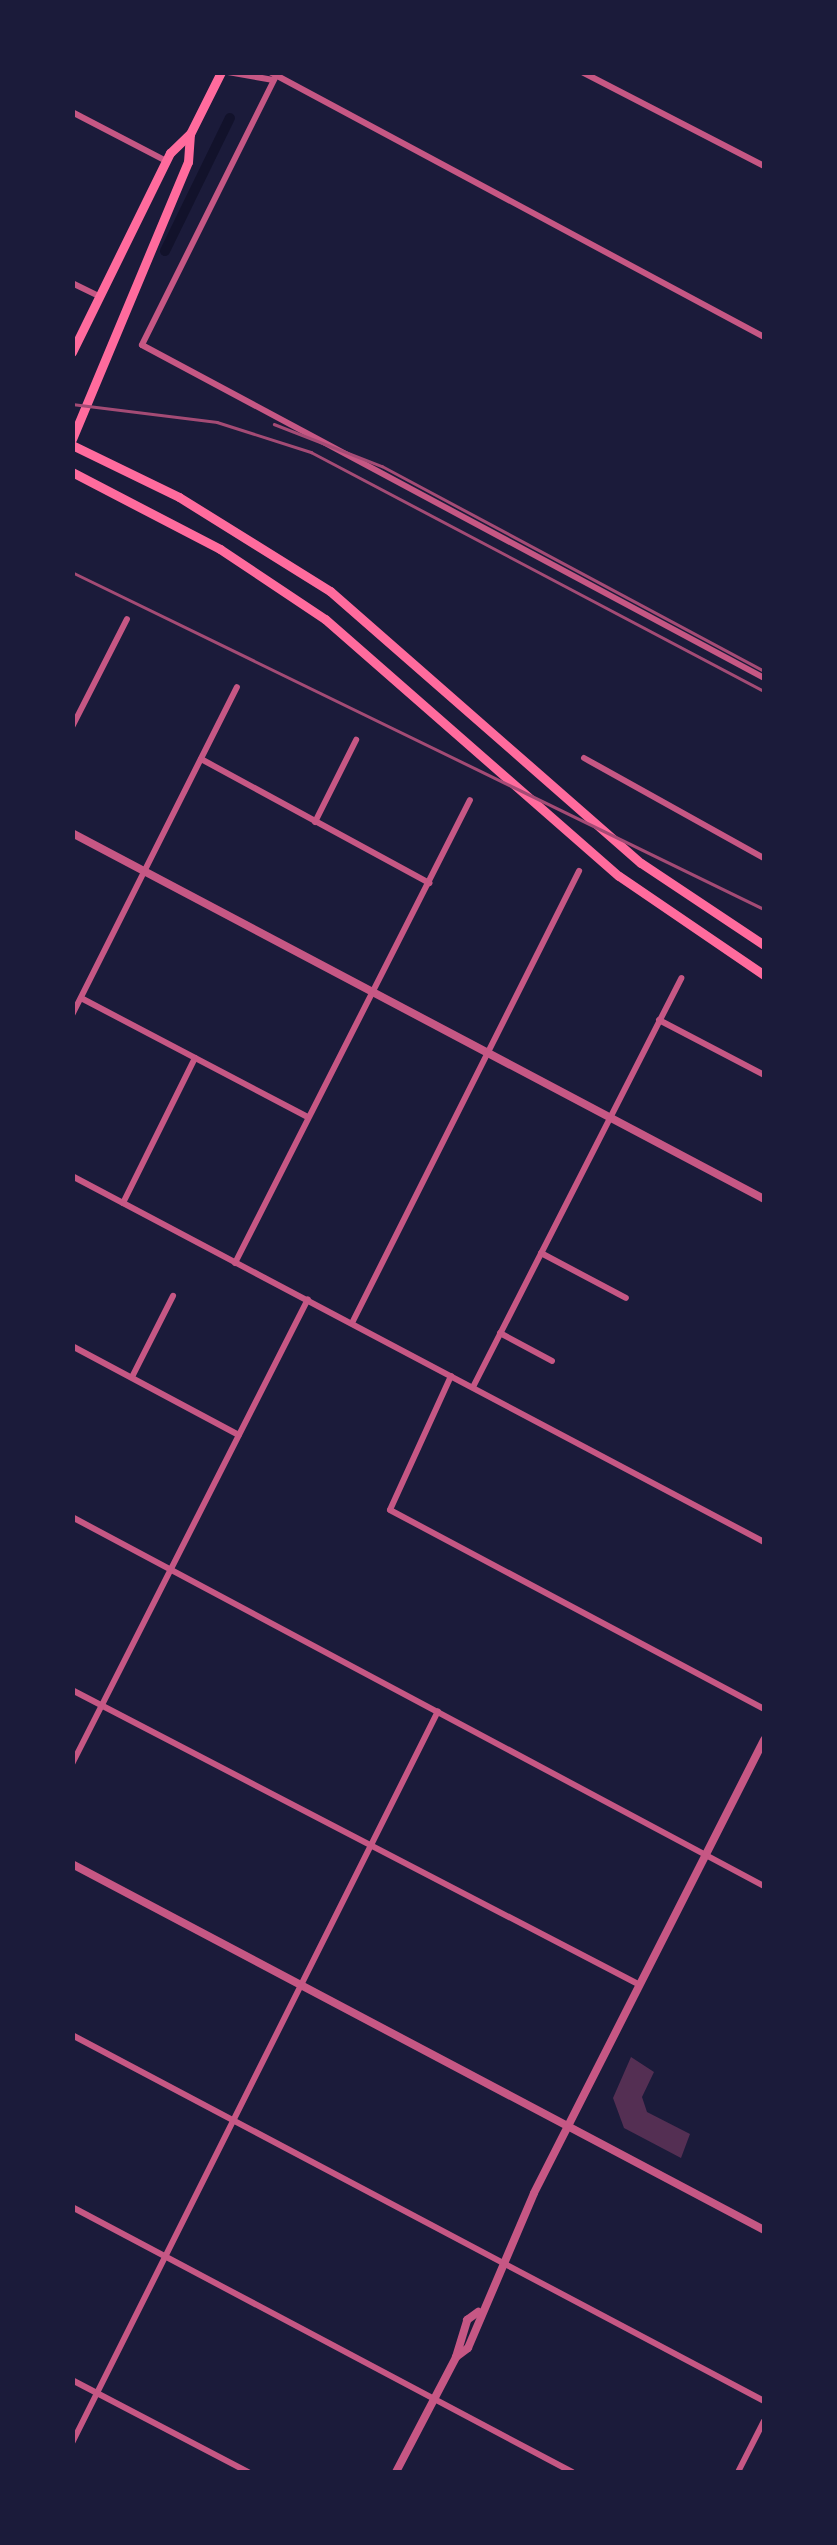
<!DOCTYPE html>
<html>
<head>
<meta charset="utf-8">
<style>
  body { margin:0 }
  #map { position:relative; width:837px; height:2545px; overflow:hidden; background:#1b1b3a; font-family:Montserrat,sans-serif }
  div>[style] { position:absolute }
  .canal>* { height:10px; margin:-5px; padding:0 5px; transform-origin:5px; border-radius:5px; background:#12122b }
  .building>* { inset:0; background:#542f53 }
  .minor>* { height:6px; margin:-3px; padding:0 3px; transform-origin:3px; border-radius:3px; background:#c65784 }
  .tertiary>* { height:8px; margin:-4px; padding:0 4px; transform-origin:4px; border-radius:4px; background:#c65784 }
  .primary>* { height:9px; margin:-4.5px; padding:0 4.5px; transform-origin:4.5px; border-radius:4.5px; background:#ff6b9d }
  .rail>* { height:2.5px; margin:-1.25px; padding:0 1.25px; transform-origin:1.25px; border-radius:1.25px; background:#a44b75 }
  span { translate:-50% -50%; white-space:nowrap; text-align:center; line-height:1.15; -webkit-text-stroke:8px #1b1b3a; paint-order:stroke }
  .frame { position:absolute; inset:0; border:75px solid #1b1b3a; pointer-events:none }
</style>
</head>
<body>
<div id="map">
  <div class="canal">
    <div style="left:165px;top:251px;width:148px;rotate:-64deg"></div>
  </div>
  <div class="building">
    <div style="clip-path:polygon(631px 2057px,654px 2072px,642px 2097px,647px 2112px,690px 2134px,681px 2158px,624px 2128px,613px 2098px)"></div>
  </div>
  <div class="minor">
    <div style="left:228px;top:72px;width:46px;rotate:10.1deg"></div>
    <div style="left:270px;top:72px;width:561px;rotate:28.21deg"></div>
    <div style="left:278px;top:72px;width:305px;rotate:116.5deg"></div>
    <div style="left:142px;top:345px;width:706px;rotate:28.16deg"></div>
    <div style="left:582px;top:72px;width:205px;rotate:27.3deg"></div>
    <div style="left:72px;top:112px;width:106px;rotate:27.5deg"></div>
    <div style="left:72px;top:283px;width:30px;rotate:26deg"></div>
    <div style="left:72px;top:727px;width:121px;rotate:-63deg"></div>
    <div style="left:584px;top:758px;width:206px;rotate:29.1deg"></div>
    <div style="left:201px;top:759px;width:260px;rotate:28.5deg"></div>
    <div style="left:315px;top:822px;width:92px;rotate:-63.4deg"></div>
    <div style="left:81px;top:998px;width:256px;rotate:27.7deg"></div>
    <div style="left:72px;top:1015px;width:367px;rotate:-63.3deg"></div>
    <div style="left:659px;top:1020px;width:119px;rotate:27.6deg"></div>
    <div style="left:72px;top:1176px;width:783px;rotate:27.87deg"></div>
    <div style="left:123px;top:1203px;width:162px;rotate:-63.6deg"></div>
    <div style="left:541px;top:1253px;width:96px;rotate:27.9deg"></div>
    <div style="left:235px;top:1263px;width:519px;rotate:-63.09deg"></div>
    <div style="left:352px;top:1323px;width:506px;rotate:-63.33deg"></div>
    <div style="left:500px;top:1333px;width:59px;rotate:28.3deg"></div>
    <div style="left:72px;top:1346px;width:189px;rotate:28.1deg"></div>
    <div style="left:451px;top:1376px;width:147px;rotate:114.5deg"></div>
    <div style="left:390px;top:1510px;width:424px;rotate:28deg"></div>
    <div style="left:132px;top:1377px;width:91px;rotate:-63.2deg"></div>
    <div style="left:473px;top:1387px;width:459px;rotate:-63deg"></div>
    <div style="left:72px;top:1517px;width:784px;rotate:28.07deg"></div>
    <div style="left:72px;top:1690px;width:640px;rotate:27.45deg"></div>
    <div style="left:72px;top:1764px;width:521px;rotate:-63.09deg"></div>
    <div style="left:72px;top:2035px;width:783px;rotate:27.87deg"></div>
    <div style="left:72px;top:2207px;width:566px;rotate:27.92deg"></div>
    <div style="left:72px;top:2380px;width:199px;rotate:27.6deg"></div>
    <div style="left:72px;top:2443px;width:818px;rotate:-63.43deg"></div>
    <div style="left:738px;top:2472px;width:57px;rotate:-63deg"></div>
  </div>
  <div class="tertiary">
    <div style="left:72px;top:833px;width:783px;rotate:27.87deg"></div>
    <div style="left:72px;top:1864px;width:783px;rotate:27.87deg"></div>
    <div style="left:456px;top:2357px;width:39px;rotate:-73deg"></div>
    <div style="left:467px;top:2320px;width:14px;rotate:-36deg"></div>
    <div style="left:396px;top:2472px;width:130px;rotate:-62.4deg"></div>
    <div style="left:456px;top:2357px;width:15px;rotate:-37deg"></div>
    <div style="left:468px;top:2348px;width:168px;rotate:-66.9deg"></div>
    <div style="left:534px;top:2193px;width:508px;rotate:-63.08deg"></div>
  </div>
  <div class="primary">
    <div style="left:72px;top:352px;width:222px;rotate:-63.8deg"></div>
    <div style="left:170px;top:153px;width:28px;rotate:-44deg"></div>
    <div style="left:190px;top:134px;width:69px;rotate:-63.4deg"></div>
    <div style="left:72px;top:439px;width:300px;rotate:-67.3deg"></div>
    <div style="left:188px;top:162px;width:28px;rotate:-86deg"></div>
    <div style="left:72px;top:445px;width:119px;rotate:25.9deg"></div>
    <div style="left:179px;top:497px;width:178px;rotate:31.9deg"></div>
    <div style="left:330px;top:591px;width:413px;rotate:41.2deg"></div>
    <div style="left:641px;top:863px;width:148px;rotate:33.7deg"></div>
    <div style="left:72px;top:472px;width:167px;rotate:27.5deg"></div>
    <div style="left:220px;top:549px;width:126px;rotate:33.7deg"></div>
    <div style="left:325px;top:619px;width:390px;rotate:41.2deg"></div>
    <div style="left:619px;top:876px;width:176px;rotate:34.3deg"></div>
  </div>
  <div class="rail">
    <div style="left:72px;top:404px;width:146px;rotate:7.1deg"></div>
    <div style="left:217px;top:422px;width:99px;rotate:17.7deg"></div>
    <div style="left:311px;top:452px;width:512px;rotate:27.82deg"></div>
    <div style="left:274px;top:424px;width:116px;rotate:21.3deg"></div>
    <div style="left:382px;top:466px;width:434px;rotate:28.2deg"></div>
    <div style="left:72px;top:572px;width:770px;rotate:25.97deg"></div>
  </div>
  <div class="frame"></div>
</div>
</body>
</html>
